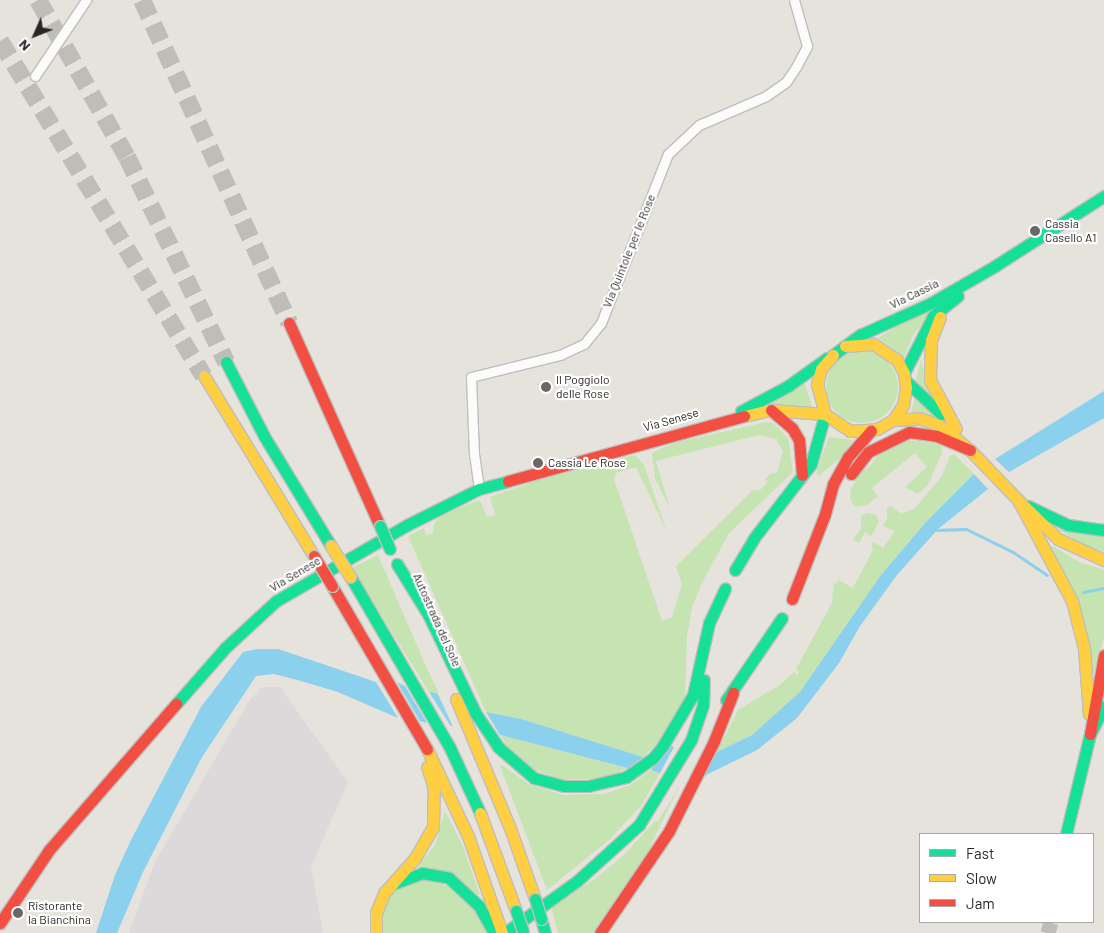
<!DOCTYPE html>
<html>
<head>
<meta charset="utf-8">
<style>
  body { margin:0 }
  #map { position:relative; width:1104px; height:933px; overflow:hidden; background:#e6e2dc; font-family:Barlow,sans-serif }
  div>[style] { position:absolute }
  .industrial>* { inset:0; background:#dcd9db }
  .green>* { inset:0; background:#c5e4b2 }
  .round { border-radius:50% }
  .water>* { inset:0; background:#8bd0ed }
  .pier>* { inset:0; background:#e6e2dc }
  .stream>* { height:3px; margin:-1.5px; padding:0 1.5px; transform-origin:1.5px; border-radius:1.5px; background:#8bd0ed }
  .primary-tunnel>* { height:15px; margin-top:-7.5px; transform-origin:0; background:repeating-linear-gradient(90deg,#c0bdb8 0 15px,transparent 0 23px) }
  .highway-tunnel>* { height:18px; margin-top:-9px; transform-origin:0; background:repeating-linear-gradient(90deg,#c0bdb8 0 18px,transparent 0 27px) }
  .roads { filter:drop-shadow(1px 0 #bfbebe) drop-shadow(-1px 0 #bfbebe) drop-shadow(0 1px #bfbebe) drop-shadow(0 -1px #bfbebe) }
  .street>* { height:9px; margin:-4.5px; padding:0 4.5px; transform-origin:4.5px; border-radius:4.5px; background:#fbfbfa }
  .fast>* { height:11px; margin:-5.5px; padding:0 5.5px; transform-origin:5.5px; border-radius:5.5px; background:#16e098 }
  .slow>* { height:11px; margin:-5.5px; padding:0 5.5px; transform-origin:5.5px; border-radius:5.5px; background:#ffcf43 }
  .jam>* { height:11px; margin:-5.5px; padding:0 5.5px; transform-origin:5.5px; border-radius:5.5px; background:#f24e42 }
  .bridges { filter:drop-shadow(1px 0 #c3c1bf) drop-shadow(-1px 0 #c3c1bf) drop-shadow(0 1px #c3c1bf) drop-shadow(0 -1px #c3c1bf) }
  .fast-bridge>* { height:11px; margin:-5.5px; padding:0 5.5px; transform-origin:5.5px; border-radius:5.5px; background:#16e098 }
  .slow-bridge>* { height:11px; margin:-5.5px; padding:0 5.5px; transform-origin:5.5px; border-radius:5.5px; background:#ffcf43 }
  .jam-bridge>* { height:11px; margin:-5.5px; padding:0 5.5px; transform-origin:5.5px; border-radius:5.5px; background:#f24e42 }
  .dots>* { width:14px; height:14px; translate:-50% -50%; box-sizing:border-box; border:2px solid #fff; border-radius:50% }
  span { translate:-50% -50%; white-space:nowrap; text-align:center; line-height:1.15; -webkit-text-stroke:4.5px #fff; paint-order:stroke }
  .poi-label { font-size:12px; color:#272727 }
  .left { translate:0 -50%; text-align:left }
  .street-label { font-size:12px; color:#272727 }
  .legend { position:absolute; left:919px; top:833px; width:175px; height:90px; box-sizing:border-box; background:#fff; border:1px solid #a9a9a9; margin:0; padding:6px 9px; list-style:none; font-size:15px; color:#272727 }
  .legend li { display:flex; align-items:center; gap:10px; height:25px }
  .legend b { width:25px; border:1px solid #a9a9a9 }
  .north { position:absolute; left:10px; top:10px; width:50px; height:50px; -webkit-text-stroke:4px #fff; paint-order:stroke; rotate:226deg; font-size:14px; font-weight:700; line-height:20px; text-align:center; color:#272727 }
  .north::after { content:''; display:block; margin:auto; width:18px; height:22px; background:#272727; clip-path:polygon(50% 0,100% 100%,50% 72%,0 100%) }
</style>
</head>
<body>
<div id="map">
  <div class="industrial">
    <div style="clip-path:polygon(262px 687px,280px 687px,348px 782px,311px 867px,323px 933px,129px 933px,155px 862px,249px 701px)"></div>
  </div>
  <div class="green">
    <div style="clip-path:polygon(942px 299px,913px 335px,904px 357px,878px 338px)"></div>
    <div class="round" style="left:826px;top:351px;width:72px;height:72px"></div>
    <div style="clip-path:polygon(921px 359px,925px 377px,932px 397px,916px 380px)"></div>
    <div style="clip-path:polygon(805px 384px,812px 407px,744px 411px,801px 385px)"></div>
    <div style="clip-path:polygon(915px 398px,940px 420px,911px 412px)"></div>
    <div style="clip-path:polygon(766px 422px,773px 423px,788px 438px,793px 472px,729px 533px,701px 585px,692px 607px,687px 637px,685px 697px,663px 737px,643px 757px,521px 719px,486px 712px,408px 536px,424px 528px,426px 535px,433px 534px,434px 524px,440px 515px,480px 500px,487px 517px,495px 515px,490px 497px,539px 480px,635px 455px,644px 465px,667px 532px,636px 467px,616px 473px,614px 479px,662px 621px,672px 617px,682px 585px,676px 566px,753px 490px,760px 490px,767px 483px,765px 479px,772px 473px,777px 473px,783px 451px,776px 439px,759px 435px,656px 461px,670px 509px,655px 478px,652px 453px,674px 443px)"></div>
    <div style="clip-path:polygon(829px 437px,853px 440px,841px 457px,819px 476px,816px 473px)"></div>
    <div style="clip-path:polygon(907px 440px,941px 444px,942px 453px,928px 485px,918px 494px,905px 487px,927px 467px,915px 453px,872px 488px,878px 496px,867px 505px,855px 507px,850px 499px,851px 489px,863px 468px,866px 470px,881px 452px)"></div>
    <div style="clip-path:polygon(954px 454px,974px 474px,927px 521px,881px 575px,800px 692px,752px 735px,717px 752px,738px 710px,780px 685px,794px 672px,797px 675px,799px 673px,796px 669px,832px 603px,834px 582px,837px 584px,838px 580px,853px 588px,873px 550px,871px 546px,874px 542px,883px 548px,895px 531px,883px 526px,887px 518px,887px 507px,891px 506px,901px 514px,915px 508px,942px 476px,950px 456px)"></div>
    <div style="clip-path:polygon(867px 513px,875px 514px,879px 522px,871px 536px,865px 532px,859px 543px,853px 540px,861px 529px,861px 516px)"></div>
    <div style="clip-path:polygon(1057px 529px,1104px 536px,1104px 552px,1082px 544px)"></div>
    <div style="clip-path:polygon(1053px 546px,1079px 562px,1104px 570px,1104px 637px,1093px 675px,1050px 548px)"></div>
    <div style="clip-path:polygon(378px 555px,425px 664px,439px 694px,429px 692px,352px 568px)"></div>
    <div style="clip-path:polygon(500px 735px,628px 768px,604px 778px,565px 780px,534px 770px,502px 744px,505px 741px)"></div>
    <div style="clip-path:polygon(502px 765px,530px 785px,564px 795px,604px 794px,630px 785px,651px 770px,660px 773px,641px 806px,608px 841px,547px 890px,500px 766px)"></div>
    <div style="clip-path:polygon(679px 787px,643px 861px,593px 933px,558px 933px,551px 906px,595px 879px,625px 854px,655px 821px,658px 821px)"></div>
    <div style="clip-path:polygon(445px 811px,462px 844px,480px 895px,418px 867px,435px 845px)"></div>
    <div style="clip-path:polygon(423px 878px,459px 890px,490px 933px,381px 933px,381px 913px,395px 891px)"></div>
  </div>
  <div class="water">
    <div style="clip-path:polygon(1104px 391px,1104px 418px,1009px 472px,995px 459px)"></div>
    <div style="clip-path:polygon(974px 474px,988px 489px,938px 529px,897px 575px,860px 626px,839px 663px,797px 718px,757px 750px,704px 776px,717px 752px,752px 735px,800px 692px,881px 575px,927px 521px)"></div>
    <div style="clip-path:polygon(257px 649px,278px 649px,376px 682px,398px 718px,338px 692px,301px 681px,274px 674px,256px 676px,202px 757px,143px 872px,117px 933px,96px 933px,115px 875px,131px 840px,201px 707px,243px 652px)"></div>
    <div style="clip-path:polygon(397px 682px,405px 686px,427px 723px,420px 721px)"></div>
    <div style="clip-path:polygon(429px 692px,439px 694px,453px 727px,450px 725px)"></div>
    <div style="clip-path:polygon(486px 712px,521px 719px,643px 757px,628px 768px,500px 735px)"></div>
    <div style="clip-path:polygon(671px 746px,674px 747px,660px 773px,651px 770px)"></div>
  </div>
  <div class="pier">
    <div style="clip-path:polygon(437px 692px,441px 693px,455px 730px,454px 729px)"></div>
  </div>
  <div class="stream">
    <div style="left:935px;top:530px;width:31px;rotate:-2deg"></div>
    <div style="left:966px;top:529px;width:52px;rotate:26.1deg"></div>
    <div style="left:1013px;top:552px;width:41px;rotate:34.1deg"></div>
    <div style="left:1083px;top:592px;width:21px;rotate:-11deg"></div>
  </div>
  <div class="primary-tunnel">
    <div style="left:1048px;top:933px;width:11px;rotate:-75deg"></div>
  </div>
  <div class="highway-tunnel">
    <div style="left:38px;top:0;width:180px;rotate:60.5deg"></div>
    <div style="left:127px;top:157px;width:228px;rotate:64.2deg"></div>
    <div style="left:142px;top:0;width:355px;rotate:65.5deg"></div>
    <div style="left:0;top:41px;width:392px;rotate:58.7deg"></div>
  </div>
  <div class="roads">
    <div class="street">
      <div style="left:35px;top:76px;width:92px;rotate:-56.1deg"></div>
      <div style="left:479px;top:489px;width:34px;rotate:-98deg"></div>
      <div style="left:474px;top:455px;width:78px;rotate:-92.2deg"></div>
      <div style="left:471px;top:377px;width:92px;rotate:-13.9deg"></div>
      <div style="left:560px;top:355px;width:26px;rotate:-25deg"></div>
      <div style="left:584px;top:344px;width:27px;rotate:-51deg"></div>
      <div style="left:601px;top:323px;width:182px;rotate:-68.4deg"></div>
      <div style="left:668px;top:154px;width:42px;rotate:-43.1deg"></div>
      <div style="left:699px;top:125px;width:73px;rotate:-23.4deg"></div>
      <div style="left:766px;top:96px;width:24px;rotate:-35deg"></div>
      <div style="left:786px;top:82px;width:18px;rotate:-56deg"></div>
      <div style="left:796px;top:67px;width:24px;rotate:-62deg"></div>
      <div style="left:807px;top:46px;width:48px;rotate:-105.8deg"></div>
    </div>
    <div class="fast">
      <div style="left:833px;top:355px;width:34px;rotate:-37deg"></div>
      <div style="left:860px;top:335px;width:78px;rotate:-24.3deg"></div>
      <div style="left:931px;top:303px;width:74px;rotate:-30deg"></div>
      <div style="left:995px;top:266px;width:130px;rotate:-32.7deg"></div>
      <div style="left:226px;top:362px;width:83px;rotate:62.8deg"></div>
      <div style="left:264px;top:436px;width:129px;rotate:58.7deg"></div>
      <div style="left:904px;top:373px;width:64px;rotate:-63deg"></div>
      <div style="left:933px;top:316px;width:32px;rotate:-39deg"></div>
      <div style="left:905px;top:380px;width:50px;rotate:43.4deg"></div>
      <div style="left:741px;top:411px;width:53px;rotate:-28deg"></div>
      <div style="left:788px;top:386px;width:48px;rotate:-35.7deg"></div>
      <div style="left:1028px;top:506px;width:44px;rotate:25.4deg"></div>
      <div style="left:1068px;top:525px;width:36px;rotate:8deg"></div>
      <div style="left:397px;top:564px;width:61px;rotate:58.4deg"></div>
      <div style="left:429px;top:616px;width:109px;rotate:64.4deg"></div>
      <div style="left:476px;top:714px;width:40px;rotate:56deg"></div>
      <div style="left:498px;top:747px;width:48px;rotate:40.7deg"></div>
      <div style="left:534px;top:778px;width:31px;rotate:15deg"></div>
      <div style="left:564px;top:786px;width:24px"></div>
      <div style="left:588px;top:786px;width:39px;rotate:-13deg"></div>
      <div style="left:626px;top:777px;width:33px;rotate:-35deg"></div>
      <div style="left:653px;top:758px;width:14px;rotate:-51deg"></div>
      <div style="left:662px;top:747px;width:61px;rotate:-59.2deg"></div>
      <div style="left:693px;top:695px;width:74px;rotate:-77.5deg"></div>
      <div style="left:709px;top:623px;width:38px;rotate:-65deg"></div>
      <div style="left:735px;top:570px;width:37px;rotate:-59deg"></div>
      <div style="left:754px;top:538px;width:93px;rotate:-52.4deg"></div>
      <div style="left:811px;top:464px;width:52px;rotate:-74.4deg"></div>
      <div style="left:350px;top:576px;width:199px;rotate:59.8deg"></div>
      <div style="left:450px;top:748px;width:72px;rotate:65.2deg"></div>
      <div style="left:726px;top:700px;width:99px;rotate:-55.7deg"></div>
      <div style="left:176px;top:704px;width:74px;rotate:-48.8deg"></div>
      <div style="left:225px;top:648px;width:69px;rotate:-42.7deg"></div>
      <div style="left:276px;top:601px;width:151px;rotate:-30.1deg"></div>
      <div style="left:407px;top:525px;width:80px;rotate:-26.6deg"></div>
      <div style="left:479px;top:489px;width:30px;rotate:-15deg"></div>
      <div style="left:1066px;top:834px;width:103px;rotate:-76.5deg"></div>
      <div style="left:1090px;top:734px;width:31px;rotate:-63deg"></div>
      <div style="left:395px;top:883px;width:29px;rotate:-20deg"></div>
      <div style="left:422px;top:873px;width:27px;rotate:10deg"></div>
      <div style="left:449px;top:878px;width:41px;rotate:43deg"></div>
      <div style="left:479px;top:906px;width:29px;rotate:61deg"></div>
      <div style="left:541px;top:919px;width:15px;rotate:74deg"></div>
      <div style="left:509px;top:930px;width:84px;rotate:-35.8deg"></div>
      <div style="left:577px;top:881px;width:84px;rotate:-42.1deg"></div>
      <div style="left:639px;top:825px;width:100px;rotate:-58.5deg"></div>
      <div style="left:691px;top:740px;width:37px;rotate:-71deg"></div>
      <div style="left:703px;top:705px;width:25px;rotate:-88deg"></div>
    </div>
    <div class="slow">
      <div style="left:940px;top:317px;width:25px;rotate:111deg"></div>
      <div style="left:931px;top:340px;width:40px;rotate:91.4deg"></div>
      <div style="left:930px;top:380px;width:55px;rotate:62deg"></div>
      <div style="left:833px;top:355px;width:18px;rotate:131deg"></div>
      <div style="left:821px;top:369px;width:16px;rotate:105deg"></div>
      <div style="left:817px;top:384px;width:31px;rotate:75deg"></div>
      <div style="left:825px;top:414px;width:30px;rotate:34deg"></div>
      <div style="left:850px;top:431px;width:27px;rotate:-4deg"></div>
      <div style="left:877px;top:429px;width:18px;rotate:-29deg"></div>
      <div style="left:893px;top:420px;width:18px;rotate:-56deg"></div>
      <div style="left:903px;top:405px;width:17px;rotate:-80deg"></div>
      <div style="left:906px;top:388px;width:15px;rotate:-98deg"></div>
      <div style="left:904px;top:373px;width:15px;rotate:-118deg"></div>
      <div style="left:897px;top:360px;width:29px;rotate:-146deg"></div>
      <div style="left:873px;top:344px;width:28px;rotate:176deg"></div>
      <div style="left:204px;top:376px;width:211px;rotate:58.6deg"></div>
      <div style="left:744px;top:416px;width:28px;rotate:-13deg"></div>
      <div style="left:771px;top:410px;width:54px;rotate:4.2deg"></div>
      <div style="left:893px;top:420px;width:26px;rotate:-4deg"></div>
      <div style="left:919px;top:418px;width:21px;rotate:19deg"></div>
      <div style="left:939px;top:425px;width:40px;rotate:39deg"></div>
      <div style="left:970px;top:450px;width:69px;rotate:46.2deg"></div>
      <div style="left:1018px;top:500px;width:115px;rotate:61.9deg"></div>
      <div style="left:1072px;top:601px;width:49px;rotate:75.7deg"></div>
      <div style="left:1084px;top:648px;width:66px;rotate:85.7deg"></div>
      <div style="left:1018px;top:500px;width:56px;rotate:44.3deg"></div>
      <div style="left:1058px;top:539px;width:51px;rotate:24.5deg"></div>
      <div style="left:456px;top:699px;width:140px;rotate:67.3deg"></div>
      <div style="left:510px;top:828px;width:75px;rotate:70.6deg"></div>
      <div style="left:427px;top:749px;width:96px;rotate:64.8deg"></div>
      <div style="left:468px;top:836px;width:103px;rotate:70.7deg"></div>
      <div style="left:480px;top:813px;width:104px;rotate:69.8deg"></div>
      <div style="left:376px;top:933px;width:20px;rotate:-90deg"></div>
      <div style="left:376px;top:913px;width:22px;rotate:-68deg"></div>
      <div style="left:384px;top:893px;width:47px;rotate:-48.5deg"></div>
      <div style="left:415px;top:858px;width:36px;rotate:-60deg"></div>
      <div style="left:433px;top:827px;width:39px;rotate:-89deg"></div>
      <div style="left:434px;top:788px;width:22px;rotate:-108deg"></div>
    </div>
    <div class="jam">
      <div style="left:289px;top:323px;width:222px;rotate:65.9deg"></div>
      <div style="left:771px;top:410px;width:28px;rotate:41deg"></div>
      <div style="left:792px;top:428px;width:14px;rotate:60deg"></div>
      <div style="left:799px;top:440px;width:35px;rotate:85deg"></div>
      <div style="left:851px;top:474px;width:28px;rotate:-52deg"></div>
      <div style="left:868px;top:452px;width:46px;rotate:-26deg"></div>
      <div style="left:909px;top:432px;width:28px;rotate:8deg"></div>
      <div style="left:937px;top:436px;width:36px;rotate:23deg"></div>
      <div style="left:508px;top:481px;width:245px;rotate:-15.4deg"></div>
      <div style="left:332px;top:586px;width:189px;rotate:59.8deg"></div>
      <div style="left:792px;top:599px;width:91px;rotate:-68.8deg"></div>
      <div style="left:825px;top:514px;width:31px;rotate:-75deg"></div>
      <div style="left:833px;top:484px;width:31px;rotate:-61deg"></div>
      <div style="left:848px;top:457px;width:35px;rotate:-49deg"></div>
      <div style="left:1090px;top:734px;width:80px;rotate:-80deg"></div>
      <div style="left:0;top:923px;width:88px;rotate:-56.1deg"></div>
      <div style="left:49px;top:850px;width:194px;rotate:-49deg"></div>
      <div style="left:600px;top:933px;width:123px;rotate:-55.9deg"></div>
      <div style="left:669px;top:831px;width:101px;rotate:-63.4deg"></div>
      <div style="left:714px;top:741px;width:52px;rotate:-68.4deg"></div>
    </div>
  </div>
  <div class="bridges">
    <div class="fast-bridge">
      <div style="left:380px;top:526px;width:25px;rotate:67deg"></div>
      <div style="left:535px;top:899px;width:21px;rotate:73deg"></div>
      <div style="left:516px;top:911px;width:21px;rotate:71deg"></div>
    </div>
    <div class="slow-bridge">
      <div style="left:331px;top:546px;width:36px;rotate:58deg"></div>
    </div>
    <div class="jam-bridge">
      <div style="left:314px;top:556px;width:35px;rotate:59deg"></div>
    </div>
  </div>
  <div class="dots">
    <div style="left:1035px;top:231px;background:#6a6866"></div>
    <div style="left:546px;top:387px;background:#6a6866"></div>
    <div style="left:538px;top:463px;background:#6a6866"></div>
    <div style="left:18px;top:913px;background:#6a6866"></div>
  </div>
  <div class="poi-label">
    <span class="left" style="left:1045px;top:231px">Cassia<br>Casello A1</span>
    <span class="left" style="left:556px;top:387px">Il Poggiolo<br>delle Rose</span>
    <span class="left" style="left:548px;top:463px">Cassia Le Rose</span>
    <span class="left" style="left:28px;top:913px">Ristorante<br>la Bianchina</span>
  </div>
  <div class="street-label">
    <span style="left:629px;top:251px;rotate:-68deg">Via Quintole per le Rose</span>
    <span style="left:914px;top:294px;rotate:-26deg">Via Cassia</span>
    <span style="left:671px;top:420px;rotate:-16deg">Via Senese</span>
    <span style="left:295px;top:574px;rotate:-31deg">Via Senese</span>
    <span style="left:437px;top:620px;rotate:66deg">Autostrada del Sole</span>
  </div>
  <ul class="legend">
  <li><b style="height:6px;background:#16e098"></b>Fast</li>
  <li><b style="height:6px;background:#ffcf43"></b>Slow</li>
  <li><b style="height:6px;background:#f24e42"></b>Jam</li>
  </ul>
  <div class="north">N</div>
</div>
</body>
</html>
